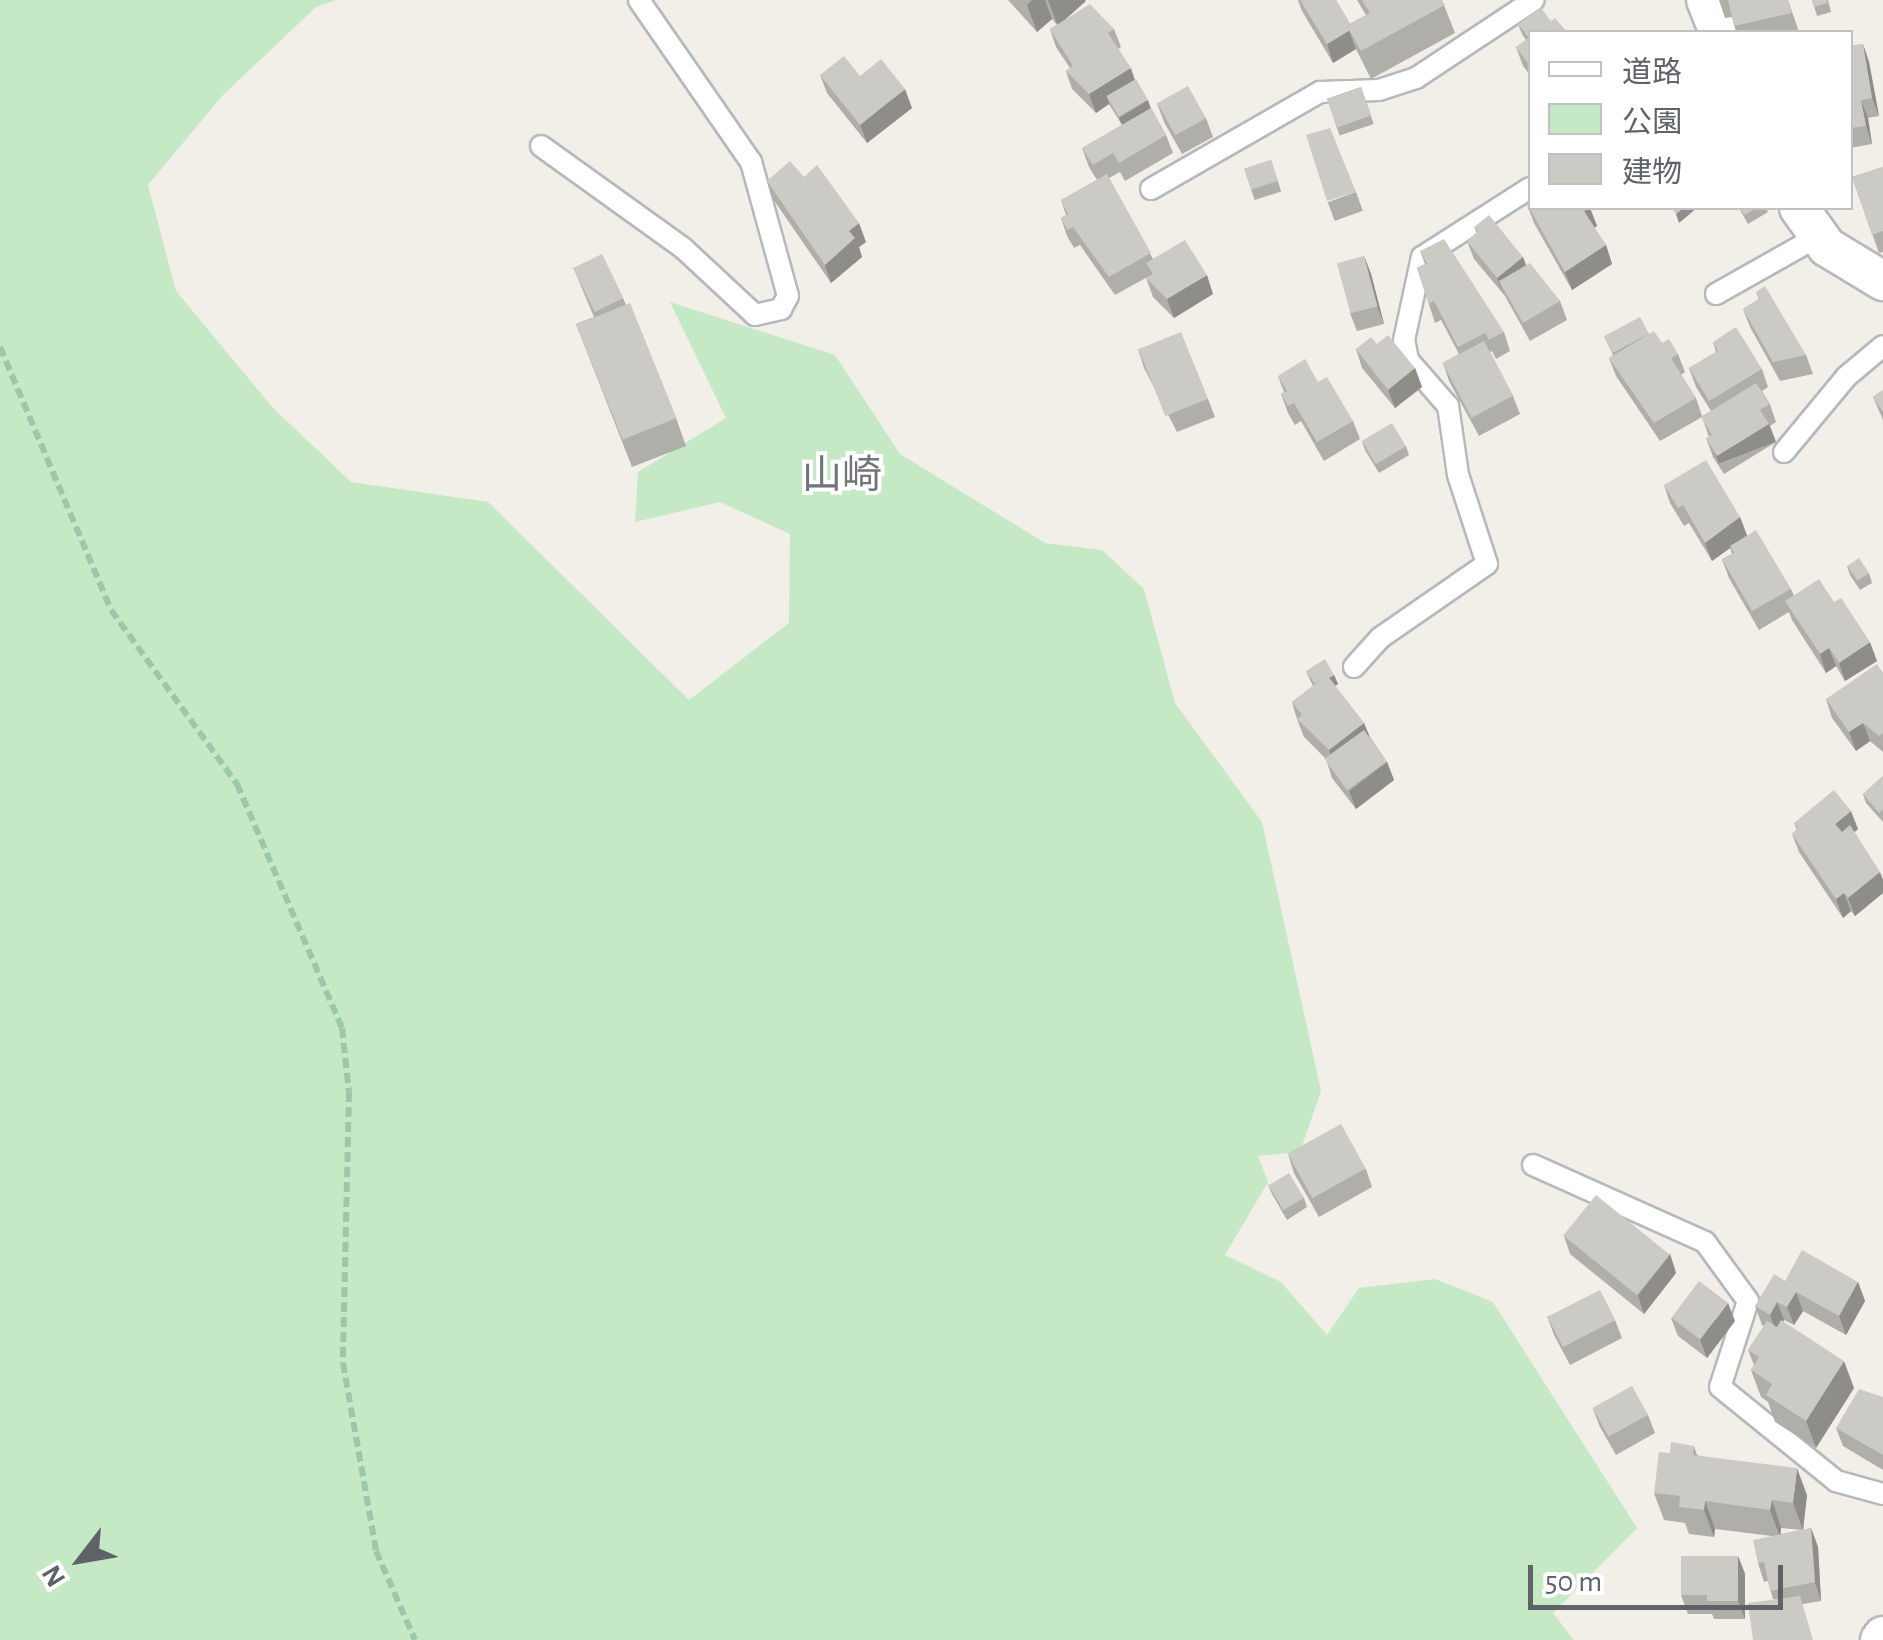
<!DOCTYPE html>
<html>
<head>
<meta charset="utf-8">
<style>
  body { margin:0 }
  #map { position:relative; width:1883px; height:1640px; overflow:hidden; background:#f1efe8; font-family:"Alegreya Sans","Noto Sans JP",sans-serif }
  div>[style] { position:absolute }
  .green>* { inset:0; background:#c5e8c5 }
  .path>* { height:6px; margin-top:-3px; transform-origin:0; background:repeating-linear-gradient(90deg,#9cc7a9 0 10px,transparent 0 15px) }
  .roads { filter:drop-shadow(2px 0 #b5b8bc) drop-shadow(-2px 0 #b5b8bc) drop-shadow(0 2px #b5b8bc) drop-shadow(0 -2px #b5b8bc) }
  .service>* { height:20px; margin:-10px; padding:0 10px; transform-origin:10px; border-radius:10px; background:#fff }
  .minor>* { height:38px; margin:-19px; padding:0 19px; transform-origin:19px; border-radius:19px; background:#fff }
  .wall>* { inset:0; background:#afaea9; transform-origin:0 0 }
  .shaded-wall>* { inset:0; background:#8f8d8a; transform-origin:0 0 }
  .building>* { inset:0; background:#cccac5; transform-origin:0 0 }
  span { translate:-50% -50%; white-space:nowrap; text-align:center; line-height:1.15; -webkit-text-stroke:8px #fff; paint-order:stroke }
  .neighbourhood-label { font-size:40px; color:#70757a }
  .legend { position:absolute; left:1528px; top:30px; width:325px; height:180px; box-sizing:border-box; background:#fff; border:2px solid #bfc1c3; margin:0; padding:12px 18px; list-style:none; font-size:30px; color:#5f6368 }
  .legend li { display:flex; align-items:center; gap:20px; height:50px }
  .legend b { width:50px; border:2px solid #bfc1c3 }
  .north { position:absolute; left:30px; top:1510px; width:100px; height:100px; -webkit-text-stroke:8px #fff; paint-order:stroke; rotate:239deg; font-size:28px; font-weight:700; line-height:40px; text-align:center; color:#5f6368 }
  .north::after { content:''; display:block; margin:auto; width:35px; height:45px; background:#5f6368; clip-path:polygon(50% 0,100% 100%,50% 72%,0 100%) }
  .scale { position:absolute; left:1528px; top:1565px; width:255px; height:45px; box-sizing:border-box; border:5px solid #5f6368; border-top:0; padding-left:12px; font-size:30px; line-height:35px; white-space:nowrap; color:#5f6368; -webkit-text-stroke:8px #fff; paint-order:stroke }
</style>
</head>
<body>
<div id="map">
  <div class="green">
    <div style="clip-path:polygon(0 0,336px 0,316px 7px,223px 95px,148px 185px,176px 291px,273px 408px,351px 482px,488px 502px,689px 700px,789px 623px,790px 534px,720px 502px,635px 522px,638px 472px,726px 418px,670px 302px,835px 355px,900px 454px,1045px 543px,1102px 550px,1144px 589px,1175px 703px,1262px 822px,1321px 1091px,1300px 1152px,1258px 1156px,1268px 1182px,1225px 1255px,1281px 1282px,1327px 1335px,1359px 1288px,1435px 1279px,1493px 1302px,1637px 1528px,1553px 1613px,1574px 1640px,0 1640px)"></div>
  </div>
  <div class="path">
    <div style="left:0;top:347px;width:285px;rotate:67.1deg"></div>
    <div style="left:111px;top:610px;width:215px;rotate:54.1deg"></div>
    <div style="left:237px;top:784px;width:266px;rotate:66.7deg"></div>
    <div style="left:342px;top:1028px;width:64px;rotate:83.8deg"></div>
    <div style="left:349px;top:1092px;width:271px;rotate:91.3deg"></div>
    <div style="left:343px;top:1363px;width:191px;rotate:80deg"></div>
    <div style="left:376px;top:1551px;width:97px;rotate:66.3deg"></div>
  </div>
  <div class="roads">
    <div class="service">
      <div style="left:541px;top:146px;width:175px;rotate:35.7deg"></div>
      <div style="left:683px;top:248px;width:98px;rotate:42.9deg"></div>
      <div style="left:755px;top:315px;width:27px;rotate:-13deg"></div>
      <div style="left:781px;top:309px;width:15px;rotate:-62deg"></div>
      <div style="left:788px;top:296px;width:139px;rotate:-105.4deg"></div>
      <div style="left:751px;top:162px;width:197px;rotate:-124.7deg"></div>
      <div style="left:1151px;top:189px;width:195px;rotate:-29.9deg"></div>
      <div style="left:1320px;top:92px;width:59px;rotate:-1.9deg"></div>
      <div style="left:1379px;top:90px;width:39px;rotate:-18deg"></div>
      <div style="left:1416px;top:78px;width:141px;rotate:-33.5deg"></div>
      <div style="left:1716px;top:294px;width:118px;rotate:-29.4deg"></div>
      <div style="left:1784px;top:452px;width:97px;rotate:-50.4deg"></div>
      <div style="left:1846px;top:377px;width:48px;rotate:-40deg"></div>
      <div style="left:1354px;top:667px;width:39px;rotate:-48deg"></div>
      <div style="left:1380px;top:638px;width:130px;rotate:-34.7deg"></div>
      <div style="left:1487px;top:564px;width:94px;rotate:-108deg"></div>
      <div style="left:1458px;top:475px;width:70px;rotate:-98.2deg"></div>
      <div style="left:1448px;top:406px;width:61px;rotate:-131deg"></div>
      <div style="left:1408px;top:360px;width:20px;rotate:-101deg"></div>
      <div style="left:1404px;top:340px;width:85px;rotate:-77.8deg"></div>
      <div style="left:1422px;top:257px;width:128px;rotate:-32.6deg"></div>
      <div style="left:1533px;top:1165px;width:188px;rotate:24.1deg"></div>
      <div style="left:1705px;top:1242px;width:73px;rotate:53.9deg"></div>
      <div style="left:1748px;top:1301px;width:90px;rotate:108deg"></div>
      <div style="left:1720px;top:1387px;width:149px;rotate:39deg"></div>
      <div style="left:1836px;top:1481px;width:49px;rotate:15.5deg"></div>
    </div>
    <div class="minor">
      <div style="left:1706px;top:0;width:35px;rotate:68deg"></div>
      <div style="left:1799px;top:208px;width:48px;rotate:54.3deg"></div>
      <div style="left:1827px;top:247px;width:66px;rotate:31.3deg"></div>
      <div style="left:1880px;top:1640px;width:5px;rotate:-53deg"></div>
    </div>
  </div>
  <div class="wall">
    <div style="clip-path:polygon(1008px 0,1085px 0,1065px 19px,1114px 29px,1121px 47px,1118px 49px,1166px 135px,1173px 153px,1125px 181px,1120px 172px,1109px 178px,1153px 259px,1213px 294px,1174px 318px,1153px 297px,1146px 278px,1151px 275px,1115px 295px,1080px 245px,1074px 248px,1067px 236px,1061px 218px,1066px 215px,1061px 200px,1097px 180px,1089px 167px,1082px 148px,1122px 125px,1109px 104px,1096px 113px,1072px 89px,1066px 71px,1070px 68px,1056px 47px,1050px 29px,1057px 25px,1052px 19px,1037px 32px)"></div>
    <div style="clip-path:polygon(1298px 0,1336px 0,1350px 24px,1366px 15px,1357px 0,1442px 0,1455px 33px,1371px 79px,1356px 49px,1333px 63px,1302px 11px)"></div>
    <div style="clip-path:polygon(1719px 0,1788px 0,1799px 32px,1736px 32px,1732px 17px,1725px 18px)"></div>
    <div style="clip-path:polygon(1812px 0,1828px 0,1831px 12px,1817px 16px)"></div>
    <div style="clip-path:polygon(1551px 21px,1530px 32px,1530px 75px,1523px 66px,1516px 47px,1526px 40px,1522px 34px,1518px 24px)"></div>
    <div style="clip-path:polygon(1863px 44px,1869px 62px,1879px 116px,1868px 118px,1872px 144px,1850px 148px,1850px 46px)"></div>
    <div style="clip-path:polygon(820px 75px,860px 76px,912px 108px,867px 143px,827px 93px)"></div>
    <div style="left:1361px;top:87px;width:39px;height:36px;rotate:71deg"></div>
    <div style="clip-path:polygon(1157px 103px,1206px 118px,1213px 137px,1182px 154px,1164px 122px)"></div>
    <div style="left:1271px;top:160px;width:33px;height:28px;rotate:72deg"></div>
    <div style="clip-path:polygon(1883px 167px,1883px 252px,1879px 253px,1852px 177px)"></div>
    <div style="clip-path:polygon(804px 177px,866px 242px,859px 247px,862px 257px,831px 283px,773px 199px,767px 181px)"></div>
    <div style="left:1356px;top:192px;width:20px;height:30px;rotate:70deg"></div>
    <div style="clip-path:polygon(1527px 204px,1590px 208px,1597px 226px,1594px 228px,1606px 245px,1612px 264px,1572px 290px,1534px 223px)"></div>
    <div style="clip-path:polygon(1739px 208px,1766px 208px,1768px 212px,1748px 224px)"></div>
    <div style="clip-path:polygon(1474px 227px,1523px 257px,1526px 265px,1560px 301px,1567px 320px,1530px 341px,1505px 296px,1474px 259px,1467px 241px,1477px 233px)"></div>
    <div style="clip-path:polygon(1420px 251px,1504px 332px,1510px 351px,1496px 359px,1492px 351px,1490px 352px,1513px 396px,1520px 414px,1479px 436px,1449px 381px,1443px 363px,1459px 354px,1441px 320px,1435px 323px,1417px 268px,1425px 264px)"></div>
    <div style="clip-path:polygon(1364px 256px,1371px 274px,1384px 324px,1357px 331px,1350px 313px)"></div>
    <div style="clip-path:polygon(573px 267px,623px 298px,676px 418px,686px 446px,632px 467px,576px 324px,594px 317px)"></div>
    <div style="clip-path:polygon(1756px 292px,1806px 355px,1813px 374px,1780px 381px,1750px 327px,1743px 309px,1759px 299px)"></div>
    <div style="clip-path:polygon(1649px 334px,1678px 354px,1685px 372px,1681px 375px,1696px 398px,1702px 416px,1711px 411px,1696px 387px,1689px 368px,1716px 352px,1713px 342px,1762px 369px,1768px 387px,1762px 391px,1770px 404px,1776px 422px,1770px 426px,1776px 442px,1724px 474px,1713px 457px,1706px 438px,1709px 437px,1702px 417px,1660px 441px,1616px 376px,1609px 358px,1613px 355px,1605px 338px)"></div>
    <div style="clip-path:polygon(1377px 344px,1415px 368px,1422px 387px,1395px 408px,1362px 368px,1356px 349px)"></div>
    <div style="clip-path:polygon(1138px 349px,1208px 399px,1215px 417px,1177px 432px,1144px 368px)"></div>
    <div style="clip-path:polygon(1278px 376px,1318px 382px,1353px 421px,1360px 439px,1324px 461px,1301px 421px,1295px 425px,1288px 413px,1281px 394px,1284px 392px)"></div>
    <div style="clip-path:polygon(1883px 390px,1883px 420px,1873px 397px)"></div>
    <div style="clip-path:polygon(1362px 441px,1406px 446px,1409px 455px,1379px 473px,1365px 450px)"></div>
    <div style="clip-path:polygon(1664px 485px,1740px 517px,1747px 535px,1791px 589px,1794px 596px,1877px 661px,1845px 681px,1836px 666px,1826px 673px,1792px 620px,1789px 612px,1759px 630px,1729px 578px,1722px 559px,1732px 554px,1730px 548px,1712px 561px,1689px 523px,1684px 526px,1670px 503px)"></div>
    <div style="clip-path:polygon(1847px 566px,1869px 573px,1872px 583px,1860px 590px,1850px 575px)"></div>
    <div style="clip-path:polygon(1306px 671px,1334px 675px,1338px 684px,1335px 686px,1364px 723px,1370px 737px,1387px 762px,1394px 780px,1356px 809px,1332px 778px,1326px 759px,1304px 737px,1297px 719px,1292px 702px,1313px 686px)"></div>
    <div style="clip-path:polygon(1883px 673px,1883px 752px,1870px 741px,1856px 751px,1832px 718px,1826px 699px)"></div>
    <div style="clip-path:polygon(1883px 776px,1883px 822px,1866px 803px,1863px 794px)"></div>
    <div style="clip-path:polygon(1794px 823px,1858px 829px,1854px 832px,1883px 880px,1883px 893px,1855px 916px,1851px 911px,1843px 918px,1799px 852px,1792px 834px,1797px 830px)"></div>
    <div style="clip-path:polygon(1288px 1154px,1366px 1169px,1372px 1187px,1319px 1217px,1294px 1173px)"></div>
    <div style="clip-path:polygon(1268px 1185px,1304px 1198px,1307px 1207px,1287px 1220px,1272px 1194px)"></div>
    <div style="clip-path:polygon(1564px 1236px,1670px 1254px,1676px 1273px,1644px 1314px,1570px 1254px)"></div>
    <div style="clip-path:polygon(1785px 1281px,1858px 1282px,1865px 1301px,1846px 1335px,1803px 1311px,1794px 1325px,1784px 1320px,1783px 1322px,1854px 1388px,1816px 1448px,1775px 1422px,1768px 1402px,1761px 1397px,1751px 1370px,1754px 1365px,1748px 1350px,1764px 1326px,1762px 1325px,1755px 1306px)"></div>
    <div style="clip-path:polygon(1547px 1316px,1615px 1320px,1622px 1338px,1570px 1365px,1554px 1335px)"></div>
    <div style="clip-path:polygon(1671px 1318px,1735px 1321px,1707px 1358px,1678px 1336px)"></div>
    <div style="clip-path:polygon(1883px 1397px,1883px 1470px,1843px 1446px,1836px 1428px)"></div>
    <div style="clip-path:polygon(1593px 1409px,1648px 1415px,1655px 1433px,1616px 1455px,1600px 1427px)"></div>
    <div style="clip-path:polygon(evenodd,1694px 1446px,1697px 1455px,1807px 1495px,1803px 1530px,1811px 1528px,1818px 1547px,1821px 1601px,1803px 1604px,1773px 1599px,1768px 1581px,1764px 1582px,1758px 1563px,1772px 1536px,1715px 1529px,1714px 1537px,1689px 1534px,1685px 1523px,1664px 1520px,1654px 1493px,1670px 1453px,1694px 1446px,1781px 1528px,1802px 1530px,1781px 1534px,1781px 1528px)"></div>
    <div style="clip-path:polygon(1738px 1556px,1745px 1574px,1745px 1619px,1714px 1619px,1712px 1614px,1688px 1614px,1681px 1595px)"></div>
  </div>
  <div class="shaded-wall">
    <div style="clip-path:polygon(1032px 0,1045px 0,1052px 19px,1037px 32px,1027px 5px)"></div>
    <div style="clip-path:polygon(1048px 0,1085px 0,1086px 1px,1058px 26px)"></div>
    <div style="clip-path:polygon(1349px 31px,1356px 49px,1333px 63px,1327px 44px)"></div>
    <div style="clip-path:polygon(1863px 44px,1869px 62px,1879px 116px,1872px 98px)"></div>
    <div style="clip-path:polygon(1131px 68px,1137px 87px,1107px 97px,1109px 104px,1096px 113px,1089px 94px)"></div>
    <div style="clip-path:polygon(905px 89px,912px 108px,867px 143px,860px 125px)"></div>
    <div style="clip-path:polygon(1148px 100px,1151px 109px,1123px 127px,1119px 118px)"></div>
    <div style="clip-path:polygon(1861px 100px,1868px 118px,1872px 144px,1866px 126px)"></div>
    <div style="clip-path:polygon(1590px 208px,1597px 226px,1591px 230px,1584px 211px)"></div>
    <div style="clip-path:polygon(1683px 208px,1697px 208px,1679px 223px,1676px 214px)"></div>
    <div style="clip-path:polygon(859px 223px,866px 242px,859px 247px,862px 257px,831px 283px,825px 265px,849px 231px)"></div>
    <div style="clip-path:polygon(1606px 245px,1612px 264px,1572px 290px,1565px 272px)"></div>
    <div style="clip-path:polygon(1364px 256px,1371px 274px,1384px 324px,1377px 306px)"></div>
    <div style="clip-path:polygon(1523px 257px,1530px 276px,1499px 281px,1504px 296px,1497px 278px)"></div>
    <div style="clip-path:polygon(1207px 275px,1213px 294px,1174px 318px,1167px 299px)"></div>
    <div style="clip-path:polygon(1415px 368px,1422px 387px,1395px 408px,1388px 390px)"></div>
    <div style="left:1769px;top:424px;width:19px;height:61px;rotate:69deg"></div>
    <div style="clip-path:polygon(1740px 517px,1747px 536px,1712px 561px,1705px 543px)"></div>
    <div style="clip-path:polygon(1870px 642px,1877px 661px,1845px 681px,1839px 663px)"></div>
    <div style="clip-path:polygon(1829px 648px,1836px 666px,1826px 673px,1820px 654px)"></div>
    <div style="left:1334px;top:675px;width:10px;height:21px;rotate:66deg"></div>
    <div style="clip-path:polygon(1364px 723px,1371px 741px,1336px 768px,1329px 750px)"></div>
    <div style="clip-path:polygon(1863px 723px,1870px 741px,1856px 751px,1849px 732px)"></div>
    <div style="clip-path:polygon(1387px 762px,1394px 780px,1356px 809px,1349px 791px)"></div>
    <div style="clip-path:polygon(1851px 811px,1858px 829px,1842px 843px,1835px 824px)"></div>
    <div style="clip-path:polygon(1880px 872px,1883px 880px,1883px 893px,1855px 916px,1848px 898px)"></div>
    <div style="clip-path:polygon(1844px 893px,1851px 911px,1843px 918px,1836px 899px)"></div>
    <div style="clip-path:polygon(1670px 1254px,1676px 1273px,1644px 1314px,1638px 1295px)"></div>
    <div style="clip-path:polygon(1858px 1282px,1865px 1301px,1846px 1335px,1839px 1316px)"></div>
    <div style="clip-path:polygon(1796px 1292px,1803px 1311px,1794px 1325px,1787px 1307px)"></div>
    <div style="clip-path:polygon(1777px 1302px,1784px 1320px,1777px 1333px,1770px 1315px)"></div>
    <div style="clip-path:polygon(1728px 1303px,1735px 1321px,1707px 1358px,1700px 1340px)"></div>
    <div style="clip-path:polygon(1844px 1361px,1854px 1388px,1816px 1448px,1806px 1421px)"></div>
    <div style="clip-path:polygon(1797px 1468px,1807px 1495px,1803px 1530px,1793px 1503px)"></div>
    <div style="clip-path:polygon(1772px 1500px,1781px 1528px,1780px 1537px,1770px 1510px)"></div>
    <div style="clip-path:polygon(1705px 1501px,1715px 1529px,1714px 1537px,1704px 1510px)"></div>
    <div style="clip-path:polygon(1811px 1528px,1818px 1547px,1821px 1601px,1815px 1582px)"></div>
    <div style="clip-path:polygon(1738px 1556px,1745px 1574px,1745px 1619px,1738px 1601px)"></div>
  </div>
  <div class="building">
    <div style="clip-path:polygon(1300px 0,1336px 0,1350px 24px,1347px 26px,1350px 30px,1327px 44px)"></div>
    <div style="clip-path:polygon(1362px 0,1442px 0,1445px 5px,1361px 51px,1347px 26px,1370px 13px)"></div>
    <div style="clip-path:polygon(1728px 0,1788px 0,1792px 13px,1734px 26px)"></div>
    <div style="clip-path:polygon(1812px 0,1827px 0,1827px 3px,1814px 7px)"></div>
    <div style="clip-path:polygon(1090px 4px,1114px 29px,1108px 33px,1131px 68px,1089px 94px,1066px 71px,1073px 66px,1050px 29px)"></div>
    <div style="clip-path:polygon(1541px 8px,1551px 21px,1536px 32px,1530px 32px,1530px 37px,1529px 38px,1518px 24px)"></div>
    <div style="clip-path:polygon(1555px 18px,1567px 32px,1536px 32px)"></div>
    <div style="clip-path:polygon(1530px 37px,1530px 66px,1516px 47px)"></div>
    <div style="clip-path:polygon(1863px 44px,1872px 98px,1861px 100px,1866px 126px,1850px 128px,1850px 46px)"></div>
    <div style="clip-path:polygon(844px 56px,860px 76px,881px 59px,905px 89px,860px 125px,820px 75px)"></div>
    <div style="left:1136px;top:79px;width:24px;height:34px;rotate:60deg"></div>
    <div style="left:1188px;top:86px;width:37px;height:35px;rotate:61deg"></div>
    <div style="left:1361px;top:87px;width:30px;height:36px;rotate:70deg"></div>
    <div style="clip-path:polygon(1151px 108px,1166px 135px,1119px 163px,1113px 153px,1093px 165px,1082px 148px)"></div>
    <div style="clip-path:polygon(1330px 128px,1356px 192px,1327px 201px,1306px 135px)"></div>
    <div style="left:1271px;top:160px;width:22px;height:28px;rotate:72deg"></div>
    <div style="clip-path:polygon(790px 161px,804px 177px,817px 165px,859px 223px,849px 231px,855px 238px,825px 265px,767px 181px)"></div>
    <div style="clip-path:polygon(1883px 167px,1883px 231px,1872px 235px,1852px 177px)"></div>
    <div style="clip-path:polygon(1107px 174px,1151px 253px,1109px 277px,1073px 227px,1067px 230px,1061px 218px,1068px 214px,1061px 200px)"></div>
    <div style="clip-path:polygon(1530px 202px,1530px 208px,1590px 208px,1584px 211px,1606px 245px,1565px 272px,1527px 204px)"></div>
    <div style="clip-path:polygon(1672px 208px,1683px 208px,1676px 214px)"></div>
    <div style="clip-path:polygon(1740px 208px,1757px 208px,1744px 215px)"></div>
    <div style="clip-path:polygon(1489px 215px,1523px 257px,1497px 278px,1467px 241px,1478px 231px,1474px 227px)"></div>
    <div style="clip-path:polygon(1444px 239px,1504px 332px,1489px 340px,1485px 333px,1458px 347px,1434px 301px,1429px 304px,1417px 268px,1427px 264px,1420px 251px)"></div>
    <div style="clip-path:polygon(1185px 240px,1207px 275px,1167px 299px,1146px 278px,1153px 274px,1146px 263px)"></div>
    <div style="left:602px;top:254px;width:49px;height:32px;rotate:64deg"></div>
    <div style="left:1364px;top:256px;width:52px;height:28px;rotate:75deg"></div>
    <div style="clip-path:polygon(1530px 263px,1560px 301px,1523px 323px,1499px 281px)"></div>
    <div style="clip-path:polygon(1765px 286px,1806px 355px,1773px 362px,1743px 309px,1760px 299px,1756px 292px)"></div>
    <div style="left:630px;top:303px;width:124px;height:58px;rotate:68deg"></div>
    <div style="left:1640px;top:317px;width:19px;height:41px;rotate:62deg"></div>
    <div style="clip-path:polygon(1736px 327px,1762px 369px,1709px 401px,1689px 368px,1718px 351px,1713px 342px)"></div>
    <div style="clip-path:polygon(1654px 331px,1662px 343px,1669px 339px,1678px 354px,1671px 358px,1696px 398px,1654px 423px,1609px 358px)"></div>
    <div style="left:1181px;top:332px;width:72px;height:46px;rotate:68deg"></div>
    <div style="clip-path:polygon(1388px 335px,1415px 368px,1388px 390px,1356px 349px,1371px 337px,1377px 344px)"></div>
    <div style="left:1484px;top:341px;width:62px;height:47px;rotate:62deg"></div>
    <div style="clip-path:polygon(1305px 359px,1318px 382px,1327px 377px,1353px 421px,1317px 442px,1294px 403px,1288px 406px,1281px 394px,1287px 391px,1278px 376px)"></div>
    <div style="clip-path:polygon(1756px 383px,1770px 404px,1760px 410px,1769px 424px,1717px 456px,1706px 438px,1712px 435px,1701px 417px)"></div>
    <div style="clip-path:polygon(1883px 390px,1883px 412px,1873px 397px)"></div>
    <div style="left:1392px;top:423px;width:27px;height:35px;rotate:59deg"></div>
    <div style="clip-path:polygon(1706px 460px,1740px 517px,1705px 543px,1683px 505px,1678px 508px,1664px 485px)"></div>
    <div style="clip-path:polygon(1756px 530px,1791px 589px,1752px 611px,1722px 559px,1734px 553px,1730px 546px)"></div>
    <div style="left:1859px;top:558px;width:18px;height:14px;rotate:56deg"></div>
    <div style="clip-path:polygon(1819px 579px,1834px 602px,1841px 598px,1870px 642px,1839px 663px,1829px 648px,1820px 654px,1785px 601px)"></div>
    <div style="clip-path:polygon(1325px 659px,1334px 675px,1329px 678px,1327px 675px,1315px 684px,1306px 671px)"></div>
    <div style="clip-path:polygon(1877px 664px,1883px 673px,1883px 733px,1879px 736px,1863px 723px,1849px 732px,1826px 699px)"></div>
    <div style="clip-path:polygon(1327px 675px,1364px 723px,1329px 750px,1297px 719px,1302px 715px,1292px 702px)"></div>
    <div style="left:1364px;top:730px;width:39px;height:49px;rotate:54deg"></div>
    <div style="clip-path:polygon(1883px 776px,1883px 809px,1879px 813px,1863px 794px)"></div>
    <div style="clip-path:polygon(1834px 790px,1851px 811px,1835px 824px,1842px 832px,1850px 825px,1880px 872px,1848px 898px,1844px 893px,1836px 899px,1792px 834px,1798px 828px,1794px 823px)"></div>
    <div style="left:1341px;top:1124px;width:51px;height:61px;rotate:61deg"></div>
    <div style="left:1289px;top:1173px;width:29px;height:24px;rotate:59deg"></div>
    <div style="left:1596px;top:1195px;width:95px;height:52px;rotate:39deg"></div>
    <div style="clip-path:polygon(1802px 1250px,1858px 1282px,1839px 1316px,1796px 1292px,1787px 1307px,1777px 1302px,1770px 1315px,1755px 1306px,1774px 1274px,1785px 1281px)"></div>
    <div style="left:1699px;top:1281px;width:36px;height:46px;rotate:37deg"></div>
    <div style="left:1600px;top:1290px;width:34px;height:59px;rotate:63deg"></div>
    <div style="clip-path:polygon(1781px 1320px,1844px 1361px,1806px 1421px,1766px 1395px,1772px 1384px,1751px 1370px,1759px 1357px,1748px 1350px,1767px 1321px,1777px 1327px)"></div>
    <div style="left:1632px;top:1386px;width:33px;height:45px;rotate:61deg"></div>
    <div style="clip-path:polygon(1859px 1389px,1883px 1397px,1883px 1455px,1836px 1428px)"></div>
    <div style="clip-path:polygon(1671px 1442px,1694px 1446px,1693px 1455px,1797px 1468px,1793px 1503px,1772px 1500px,1770px 1510px,1705px 1501px,1704px 1510px,1679px 1507px,1680px 1496px,1654px 1493px,1659px 1452px,1670px 1453px)"></div>
    <div style="clip-path:polygon(1811px 1528px,1815px 1582px,1770px 1591px,1764px 1562px,1758px 1563px,1753px 1540px)"></div>
    <div style="clip-path:polygon(1681px 1556px,1738px 1556px,1738px 1601px,1707px 1601px,1707px 1595px,1681px 1595px)"></div>
    <div style="clip-path:polygon(1800px 1596px,1813px 1640px,1753px 1640px,1748px 1603px)"></div>
  </div>
  <div class="neighbourhood-label">
    <span style="left:842px;top:476px">山崎</span>
  </div>
  <ul class="legend">
  <li><b style="height:12px;background:#fff"></b>道路</li>
  <li><b style="height:28px;background:#c5e8c5"></b>公園</li>
  <li><b style="height:28px;background:#cccac5"></b>建物</li>
  </ul>
  <div class="north">N</div>
  <div class="scale">50 m</div>
</div>
</body>
</html>
